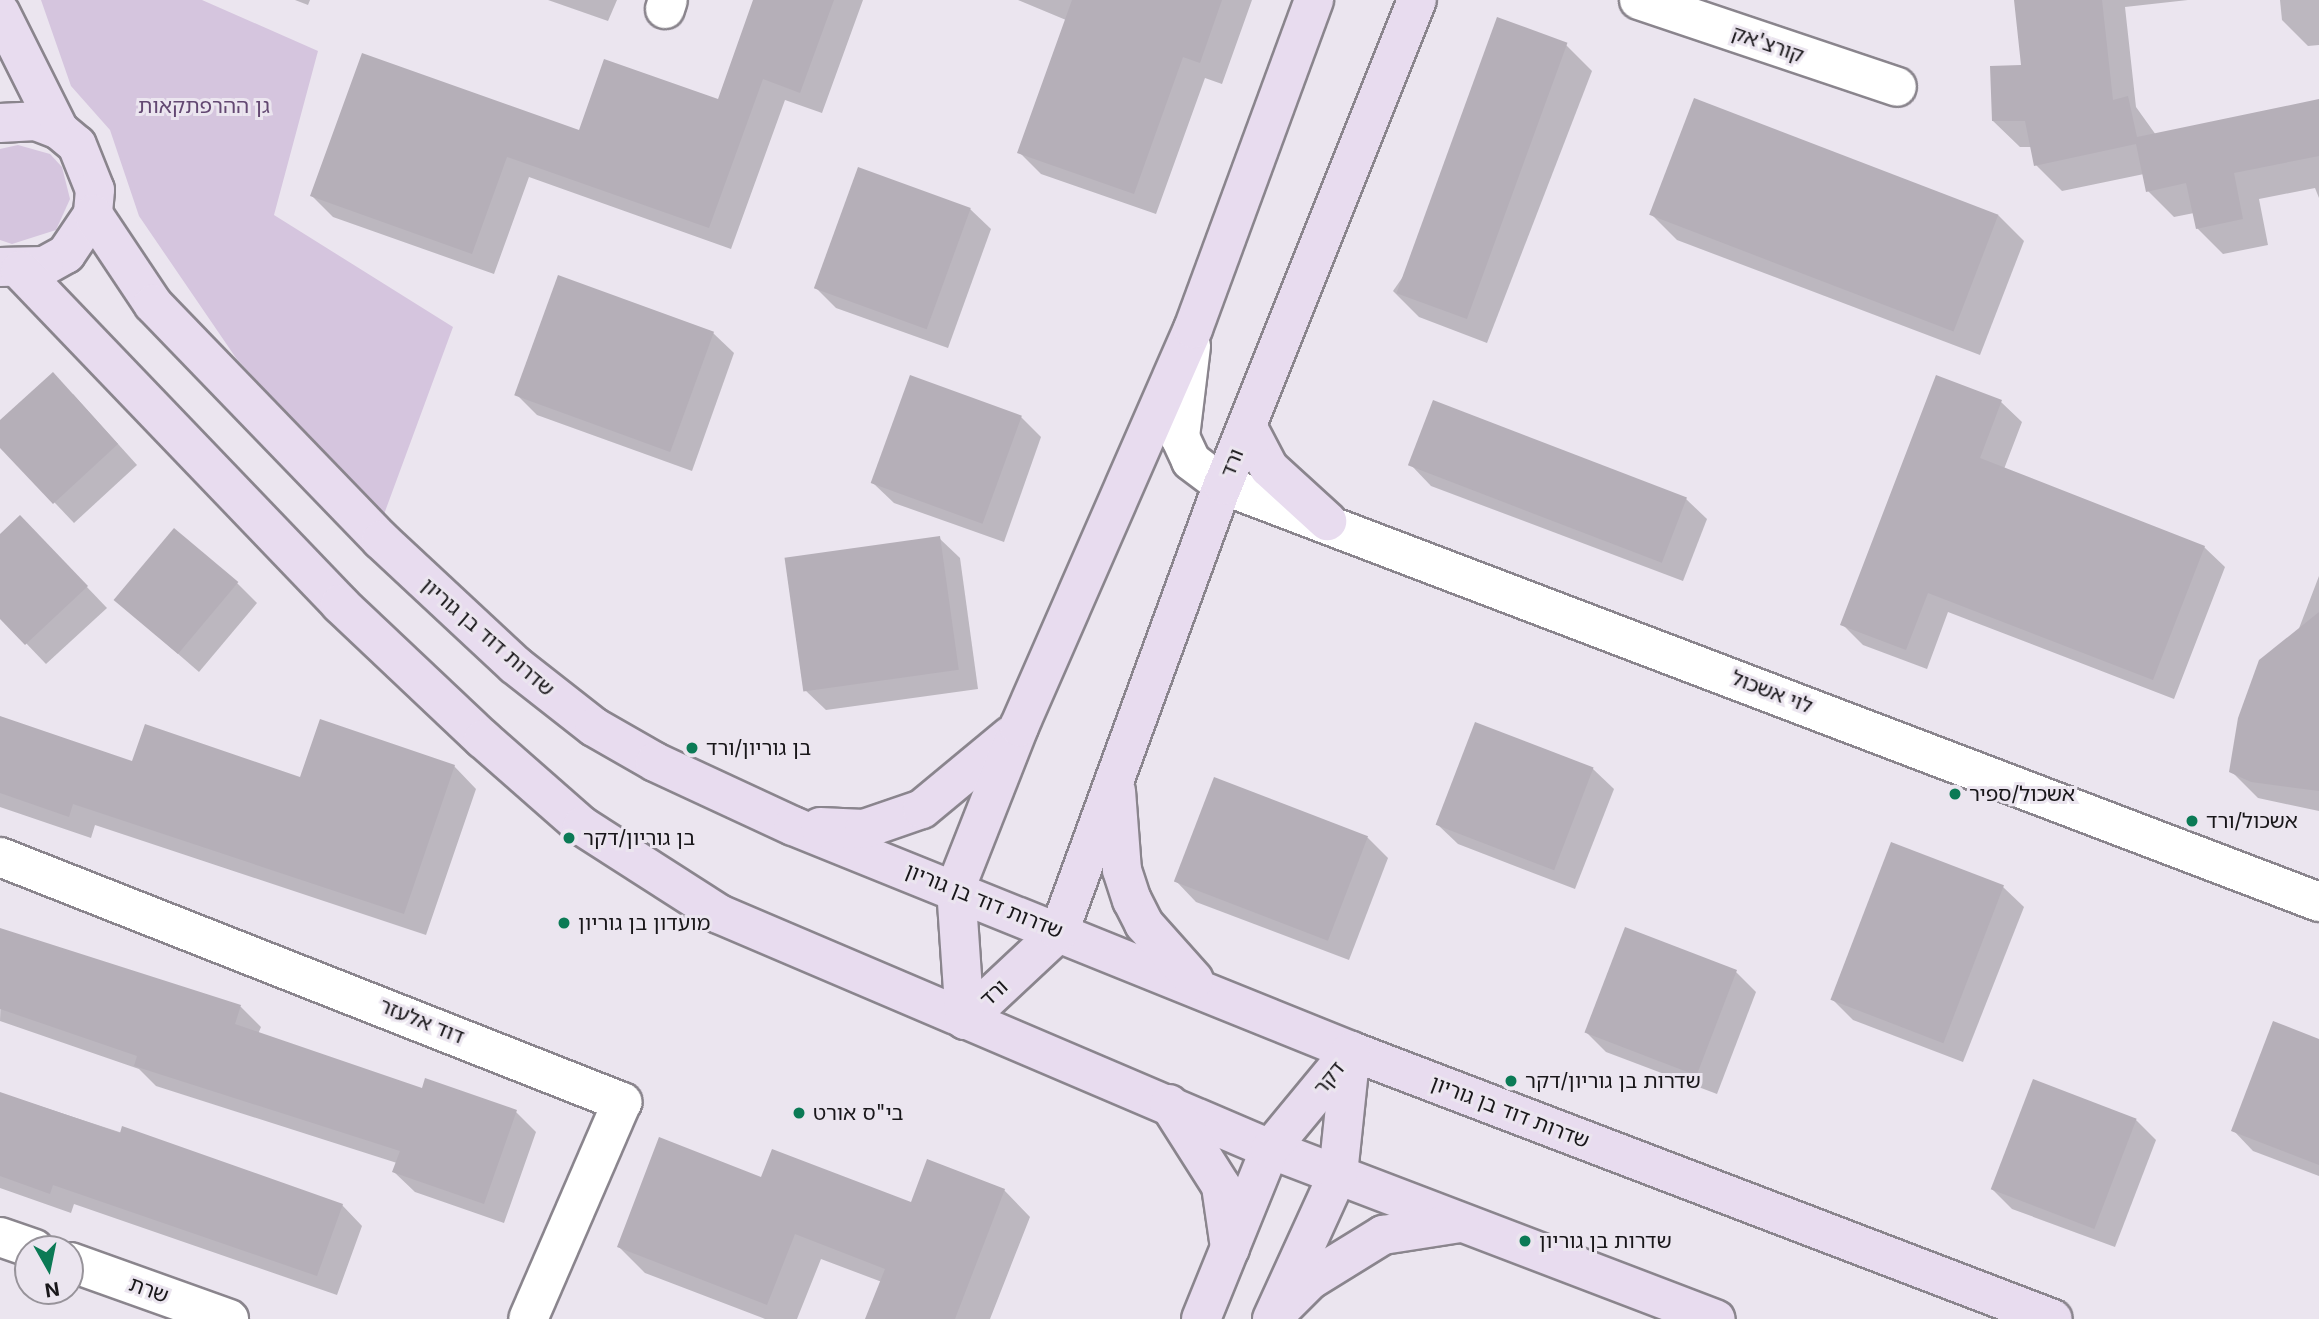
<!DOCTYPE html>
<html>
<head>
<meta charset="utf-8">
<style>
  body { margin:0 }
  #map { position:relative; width:2319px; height:1319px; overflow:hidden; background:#ebe5ef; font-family:Inter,"Noto Sans Hebrew",sans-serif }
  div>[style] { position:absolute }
  .green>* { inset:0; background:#d5c5de }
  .shadow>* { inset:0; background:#0003 }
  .building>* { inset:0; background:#b5afb8; transform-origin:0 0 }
  .roads { filter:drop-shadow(2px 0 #8a858d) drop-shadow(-2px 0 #8a858d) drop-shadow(0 2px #8a858d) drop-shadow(0 -2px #8a858d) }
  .street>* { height:38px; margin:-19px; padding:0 19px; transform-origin:19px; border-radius:19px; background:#fff }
  .secondary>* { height:38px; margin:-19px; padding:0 19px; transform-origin:19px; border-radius:19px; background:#e8dcef }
  .dots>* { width:19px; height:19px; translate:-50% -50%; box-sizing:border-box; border:4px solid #ebe5ef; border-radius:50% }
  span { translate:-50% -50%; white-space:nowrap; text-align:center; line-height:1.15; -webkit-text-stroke:6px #ebe5ef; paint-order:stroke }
  .street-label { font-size:21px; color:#19171a }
  .park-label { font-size:21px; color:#634872 }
  .poi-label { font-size:21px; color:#19171a }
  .left { translate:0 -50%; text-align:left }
  .north { position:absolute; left:14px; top:1235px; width:70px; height:70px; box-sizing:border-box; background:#ebe5ef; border:2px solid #97939a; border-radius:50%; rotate:171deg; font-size:19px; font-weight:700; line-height:28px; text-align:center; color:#19171a }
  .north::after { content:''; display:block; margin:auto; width:24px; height:32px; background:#0b7a55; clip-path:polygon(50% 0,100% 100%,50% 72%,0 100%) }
</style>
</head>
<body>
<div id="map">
  <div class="green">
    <div style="clip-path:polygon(41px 0,202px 0,318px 51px,274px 215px,453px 327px,383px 517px,236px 358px,139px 216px,110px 130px,71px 86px)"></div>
    <div style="clip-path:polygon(18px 145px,50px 154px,62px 167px,70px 199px,56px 230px,12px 244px,0 240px,0 149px)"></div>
  </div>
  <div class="shadow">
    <div style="clip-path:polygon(295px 0,310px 0,308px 5px)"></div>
    <div style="clip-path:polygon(548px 0,617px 0,608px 21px)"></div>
    <div style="clip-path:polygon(754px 0,863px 0,822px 113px,785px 100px,731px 249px,529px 177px,494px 274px,333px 217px,312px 196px,719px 101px)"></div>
    <div style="clip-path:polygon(1018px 0,1252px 0,1222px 84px,1205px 78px,1156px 214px,1041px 174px,1019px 152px,1066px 20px)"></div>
    <div style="clip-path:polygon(2015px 0,2188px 0,2125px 7px,2136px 107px,2156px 135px,2319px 101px,2319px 198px,2315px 188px,2259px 199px,2268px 245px,2223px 254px,2197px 228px,2194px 213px,2174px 217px,2148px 191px,2144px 174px,2062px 191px,2036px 165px,2032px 147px,2020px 147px,1993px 121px,2023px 67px)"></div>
    <div style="clip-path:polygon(2280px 0,2319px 0,2319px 45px,2308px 46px,2282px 20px)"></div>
    <div style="clip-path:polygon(1566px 45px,1592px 71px,1487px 343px,1419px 317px,1393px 291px)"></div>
    <div style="clip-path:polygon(970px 209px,991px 229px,948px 348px,836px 308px,816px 288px)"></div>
    <div style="clip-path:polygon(1651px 214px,1998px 215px,2024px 241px,1980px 355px,1677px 240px)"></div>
    <div style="clip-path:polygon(559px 277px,713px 333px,734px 353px,692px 471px,537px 415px,517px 395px)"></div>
    <div style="clip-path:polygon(1937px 377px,2001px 402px,2022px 422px,2004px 469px,2204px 547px,2225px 567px,2174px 699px,1948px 612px,1927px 669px,1863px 645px,1842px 624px)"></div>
    <div style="clip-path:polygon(73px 394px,137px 465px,74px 523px,0 445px,0 423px)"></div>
    <div style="clip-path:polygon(1021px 417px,1041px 437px,1004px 542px,894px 503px,873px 483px)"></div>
    <div style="clip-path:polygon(1411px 465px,1686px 499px,1707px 519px,1683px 581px,1431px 486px)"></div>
    <div style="clip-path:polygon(0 536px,40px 538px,107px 608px,46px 664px,0 616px)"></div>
    <div style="clip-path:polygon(939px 538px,960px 558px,978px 689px,826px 710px,805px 690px)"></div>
    <div style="clip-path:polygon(2319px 576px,2319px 811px,2258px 798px,2231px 771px,2260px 661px,2298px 631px)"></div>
    <div style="clip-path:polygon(237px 583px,257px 603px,199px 672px,116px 600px)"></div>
    <div style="clip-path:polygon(0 718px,133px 764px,301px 779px,454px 766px,476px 789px,426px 935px,95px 825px,91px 838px,0 807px)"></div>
    <div style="clip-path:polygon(1476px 724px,1593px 769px,1614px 789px,1575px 889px,1458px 844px,1437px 824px)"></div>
    <div style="clip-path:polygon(1215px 779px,1368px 838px,1388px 858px,1349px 960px,1196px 902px,1176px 881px)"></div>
    <div style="clip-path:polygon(1892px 844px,2003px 887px,2024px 907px,1963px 1062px,1853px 1020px,1833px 1000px)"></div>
    <div style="clip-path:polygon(3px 931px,241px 1007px,261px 1027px,258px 1034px,423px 1090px,516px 1112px,536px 1132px,504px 1223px,415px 1192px,394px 1172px,397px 1163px,156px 1086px,139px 1069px,0 1021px)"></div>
    <div style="clip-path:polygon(1736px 972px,1756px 992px,1717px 1094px,1606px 1052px,1586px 1032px)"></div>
    <div style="clip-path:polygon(2319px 1041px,2319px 1176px,2253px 1151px,2233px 1130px)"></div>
    <div style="clip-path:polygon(0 1093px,342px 1205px,362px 1226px,337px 1295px,74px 1204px,71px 1213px,0 1188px)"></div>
    <div style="clip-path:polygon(2136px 1120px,2156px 1140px,2115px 1247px,2012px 1209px,1992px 1189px)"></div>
    <div style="clip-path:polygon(762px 1179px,912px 1204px,1004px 1190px,1030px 1217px,990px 1319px,867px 1319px,882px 1282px,821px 1259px,797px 1319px,765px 1319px,645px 1273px,619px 1247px)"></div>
  </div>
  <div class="building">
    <div style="clip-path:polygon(753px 0,834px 0,800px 93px,763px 79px,709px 228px,507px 157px,472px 254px,310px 196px,362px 53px,579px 130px,604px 59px,718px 99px)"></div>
    <div style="clip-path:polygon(1072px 0,1222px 0,1200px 63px,1183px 57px,1134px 194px,1017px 153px)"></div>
    <div style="clip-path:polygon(2014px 0,2102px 0,2113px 100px,2128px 96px,2137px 137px,2319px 99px,2319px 156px,2234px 173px,2243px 219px,2196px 229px,2186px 183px,2146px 192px,2136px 144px,2034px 166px,2025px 121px,1992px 121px,1990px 66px,2021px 65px)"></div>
    <div style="left:1497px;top:17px;width:75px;height:294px;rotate:20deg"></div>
    <div style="left:1694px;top:98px;width:326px;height:125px;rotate:21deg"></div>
    <div style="left:858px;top:167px;width:120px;height:129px;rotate:20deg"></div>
    <div style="left:558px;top:275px;width:166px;height:128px;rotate:20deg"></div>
    <div style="clip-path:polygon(53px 372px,118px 444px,53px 504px,0 448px,0 420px)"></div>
    <div style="left:910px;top:375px;width:119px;height:115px;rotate:20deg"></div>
    <div style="clip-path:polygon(1936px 375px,2002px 400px,1980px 458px,2205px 546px,2153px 680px,1928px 593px,1906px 650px,1840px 625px)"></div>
    <div style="left:1433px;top:400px;width:272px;height:70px;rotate:21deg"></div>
    <div style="clip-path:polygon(20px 515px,88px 586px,25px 645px,0 619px,0 534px)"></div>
    <div style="left:174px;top:528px;width:84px;height:94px;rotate:40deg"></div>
    <div style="left:940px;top:536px;width:135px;height:157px;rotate:82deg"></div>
    <div style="clip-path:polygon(2319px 612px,2319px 791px,2251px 782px,2229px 772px,2238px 718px,2259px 660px)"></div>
    <div style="clip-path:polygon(0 716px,132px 761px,145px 724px,300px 777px,320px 719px,455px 765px,404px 914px,73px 804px,69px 817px,0 793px)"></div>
    <div style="left:1475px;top:722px;width:127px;height:110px;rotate:21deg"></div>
    <div style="left:1214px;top:777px;width:165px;height:112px;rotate:21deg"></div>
    <div style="left:1891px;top:842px;width:121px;height:169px;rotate:21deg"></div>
    <div style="left:1625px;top:927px;width:120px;height:113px;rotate:21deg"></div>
    <div style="clip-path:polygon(0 928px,241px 1005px,235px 1024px,422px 1088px,425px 1078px,517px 1110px,484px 1204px,392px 1172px,400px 1151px,134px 1066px,137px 1056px,0 1009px)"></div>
    <div style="clip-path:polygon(2273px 1021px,2319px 1039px,2319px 1165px,2231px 1131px)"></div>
    <div style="left:2033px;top:1079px;width:111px;height:118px;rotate:21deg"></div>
    <div style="clip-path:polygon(0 1092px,120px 1133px,122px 1126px,343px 1204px,317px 1276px,53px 1185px,50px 1194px,0 1176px)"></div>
    <div style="clip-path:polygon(659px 1137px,761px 1177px,772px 1149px,911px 1202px,927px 1159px,1005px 1189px,955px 1319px,865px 1319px,885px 1269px,795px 1234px,767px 1305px,617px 1247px)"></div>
  </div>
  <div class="roads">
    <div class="street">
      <div style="left:1639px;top:0;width:272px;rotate:18.6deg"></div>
      <div style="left:665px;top:9px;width:9px;rotate:-72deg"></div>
      <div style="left:1191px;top:346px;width:92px;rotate:96.9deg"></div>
      <div style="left:1180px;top:437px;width:26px;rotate:65deg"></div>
      <div style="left:1191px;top:461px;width:40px;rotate:37deg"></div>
      <div style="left:1223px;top:485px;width:1173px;rotate:20.83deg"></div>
      <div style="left:0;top:857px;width:669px;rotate:21.5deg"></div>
      <div style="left:622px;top:1102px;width:236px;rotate:113.4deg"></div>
      <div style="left:0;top:1237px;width:36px;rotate:19deg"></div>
      <div style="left:70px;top:1262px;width:169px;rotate:19.7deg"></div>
    </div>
    <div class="secondary">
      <div style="left:0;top:12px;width:132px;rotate:63.4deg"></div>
      <div style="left:0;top:123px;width:36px;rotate:-3deg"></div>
      <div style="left:36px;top:121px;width:25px;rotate:21deg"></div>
      <div style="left:59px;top:130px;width:23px;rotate:40deg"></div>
      <div style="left:77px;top:145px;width:48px;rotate:68.2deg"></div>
      <div style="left:95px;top:190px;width:24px;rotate:95deg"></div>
      <div style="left:93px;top:214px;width:48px;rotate:124deg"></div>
      <div style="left:66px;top:254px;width:25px;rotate:151deg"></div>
      <div style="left:44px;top:266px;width:44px;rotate:178.7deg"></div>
      <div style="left:93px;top:214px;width:108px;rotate:56.3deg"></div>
      <div style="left:153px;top:304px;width:328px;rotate:46deg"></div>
      <div style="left:381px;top:540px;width:183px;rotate:43deg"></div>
      <div style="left:515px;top:665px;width:100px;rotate:38.1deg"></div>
      <div style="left:594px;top:727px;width:70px;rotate:29.8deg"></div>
      <div style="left:655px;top:762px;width:152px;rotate:24.9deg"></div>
      <div style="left:793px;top:826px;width:602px;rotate:21.96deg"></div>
      <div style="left:1351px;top:1051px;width:751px;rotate:20.9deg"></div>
      <div style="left:20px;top:270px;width:463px;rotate:46.2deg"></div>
      <div style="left:340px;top:604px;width:197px;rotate:43.4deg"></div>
      <div style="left:483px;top:739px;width:132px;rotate:41.3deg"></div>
      <div style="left:582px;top:826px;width:163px;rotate:32.7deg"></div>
      <div style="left:719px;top:914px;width:599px;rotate:23.1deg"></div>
      <div style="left:1270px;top:1149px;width:477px;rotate:20.9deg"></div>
      <div style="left:1247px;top:426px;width:47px;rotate:62.4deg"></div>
      <div style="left:1269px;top:468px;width:79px;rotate:42.4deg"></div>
      <div style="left:1116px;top:791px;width:79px;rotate:85.7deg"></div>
      <div style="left:1122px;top:870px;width:32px;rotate:72deg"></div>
      <div style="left:1132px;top:900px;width:27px;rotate:63deg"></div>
      <div style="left:1144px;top:924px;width:75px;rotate:48.2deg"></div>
      <div style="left:820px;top:827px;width:44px;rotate:2.6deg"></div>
      <div style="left:864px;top:829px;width:61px;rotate:-19deg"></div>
      <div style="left:922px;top:809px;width:114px;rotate:-39.7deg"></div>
      <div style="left:965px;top:1020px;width:129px;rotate:-43.1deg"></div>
      <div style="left:1059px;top:932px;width:476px;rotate:-69.9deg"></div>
      <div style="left:1223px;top:485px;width:522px;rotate:-68.2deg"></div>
      <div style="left:965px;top:1020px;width:133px;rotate:-93.9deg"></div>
      <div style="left:956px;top:887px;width:172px;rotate:-68.5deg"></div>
      <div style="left:1019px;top:727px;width:434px;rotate:-66.4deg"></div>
      <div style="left:1193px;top:329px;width:351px;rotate:-69.8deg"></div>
      <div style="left:1169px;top:1104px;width:97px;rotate:57.6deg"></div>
      <div style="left:1221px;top:1186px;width:63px;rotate:81.7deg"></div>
      <div style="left:1285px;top:1305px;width:35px;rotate:-45deg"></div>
      <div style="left:1310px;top:1280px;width:86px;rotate:-31.7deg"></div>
      <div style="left:1383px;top:1235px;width:78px;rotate:-8.9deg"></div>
      <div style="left:1201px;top:1319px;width:183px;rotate:-67.9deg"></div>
      <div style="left:1270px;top:1149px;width:127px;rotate:-50.4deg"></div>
      <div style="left:1272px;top:1319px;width:159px;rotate:-65.5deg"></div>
      <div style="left:1338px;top:1174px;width:124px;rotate:-84deg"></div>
    </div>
  </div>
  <div class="dots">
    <div style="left:692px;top:748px;background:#0b7a55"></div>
    <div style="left:1955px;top:794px;background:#0b7a55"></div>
    <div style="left:2192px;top:821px;background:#0b7a55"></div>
    <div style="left:569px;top:838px;background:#0b7a55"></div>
    <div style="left:564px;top:923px;background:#0b7a55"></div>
    <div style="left:1511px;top:1081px;background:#0b7a55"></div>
    <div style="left:799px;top:1113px;background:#0b7a55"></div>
    <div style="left:1525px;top:1241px;background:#0b7a55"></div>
  </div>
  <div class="street-label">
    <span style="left:1768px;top:44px;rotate:19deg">קורצ'אק</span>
    <span style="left:1232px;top:463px;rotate:-68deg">ורד</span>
    <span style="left:488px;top:637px;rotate:41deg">שדרות דוד בן גוריון</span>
    <span style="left:1772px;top:692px;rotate:21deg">לוי אשכול</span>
    <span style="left:984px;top:901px;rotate:22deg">שדרות דוד בן גוריון</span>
    <span style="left:994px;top:993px;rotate:-43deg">ורד</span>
    <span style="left:422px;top:1021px;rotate:22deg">דוד אלעזר</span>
    <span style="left:1329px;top:1078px;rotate:-51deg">דקר</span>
    <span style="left:1510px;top:1112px;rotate:21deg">שדרות דוד בן גוריון</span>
    <span style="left:149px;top:1290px;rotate:20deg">שרת</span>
  </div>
  <div class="park-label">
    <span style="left:204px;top:106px">גן ההרפתקאות</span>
  </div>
  <div class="poi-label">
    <span class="left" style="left:706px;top:748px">בן גוריון/ורד</span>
    <span class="left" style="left:1969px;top:794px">אשכול/ספיר</span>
    <span class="left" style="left:2206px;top:821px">אשכול/ורד</span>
    <span class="left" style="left:583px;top:838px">בן גוריון/דקר</span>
    <span class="left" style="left:578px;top:923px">מועדון בן גוריון</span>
    <span class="left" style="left:1525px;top:1081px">שדרות בן גוריון/דקר</span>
    <span class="left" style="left:813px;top:1113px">בי"ס אורט</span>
    <span class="left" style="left:1539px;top:1241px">שדרות בן גוריון</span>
  </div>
  <div class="north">N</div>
</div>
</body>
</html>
